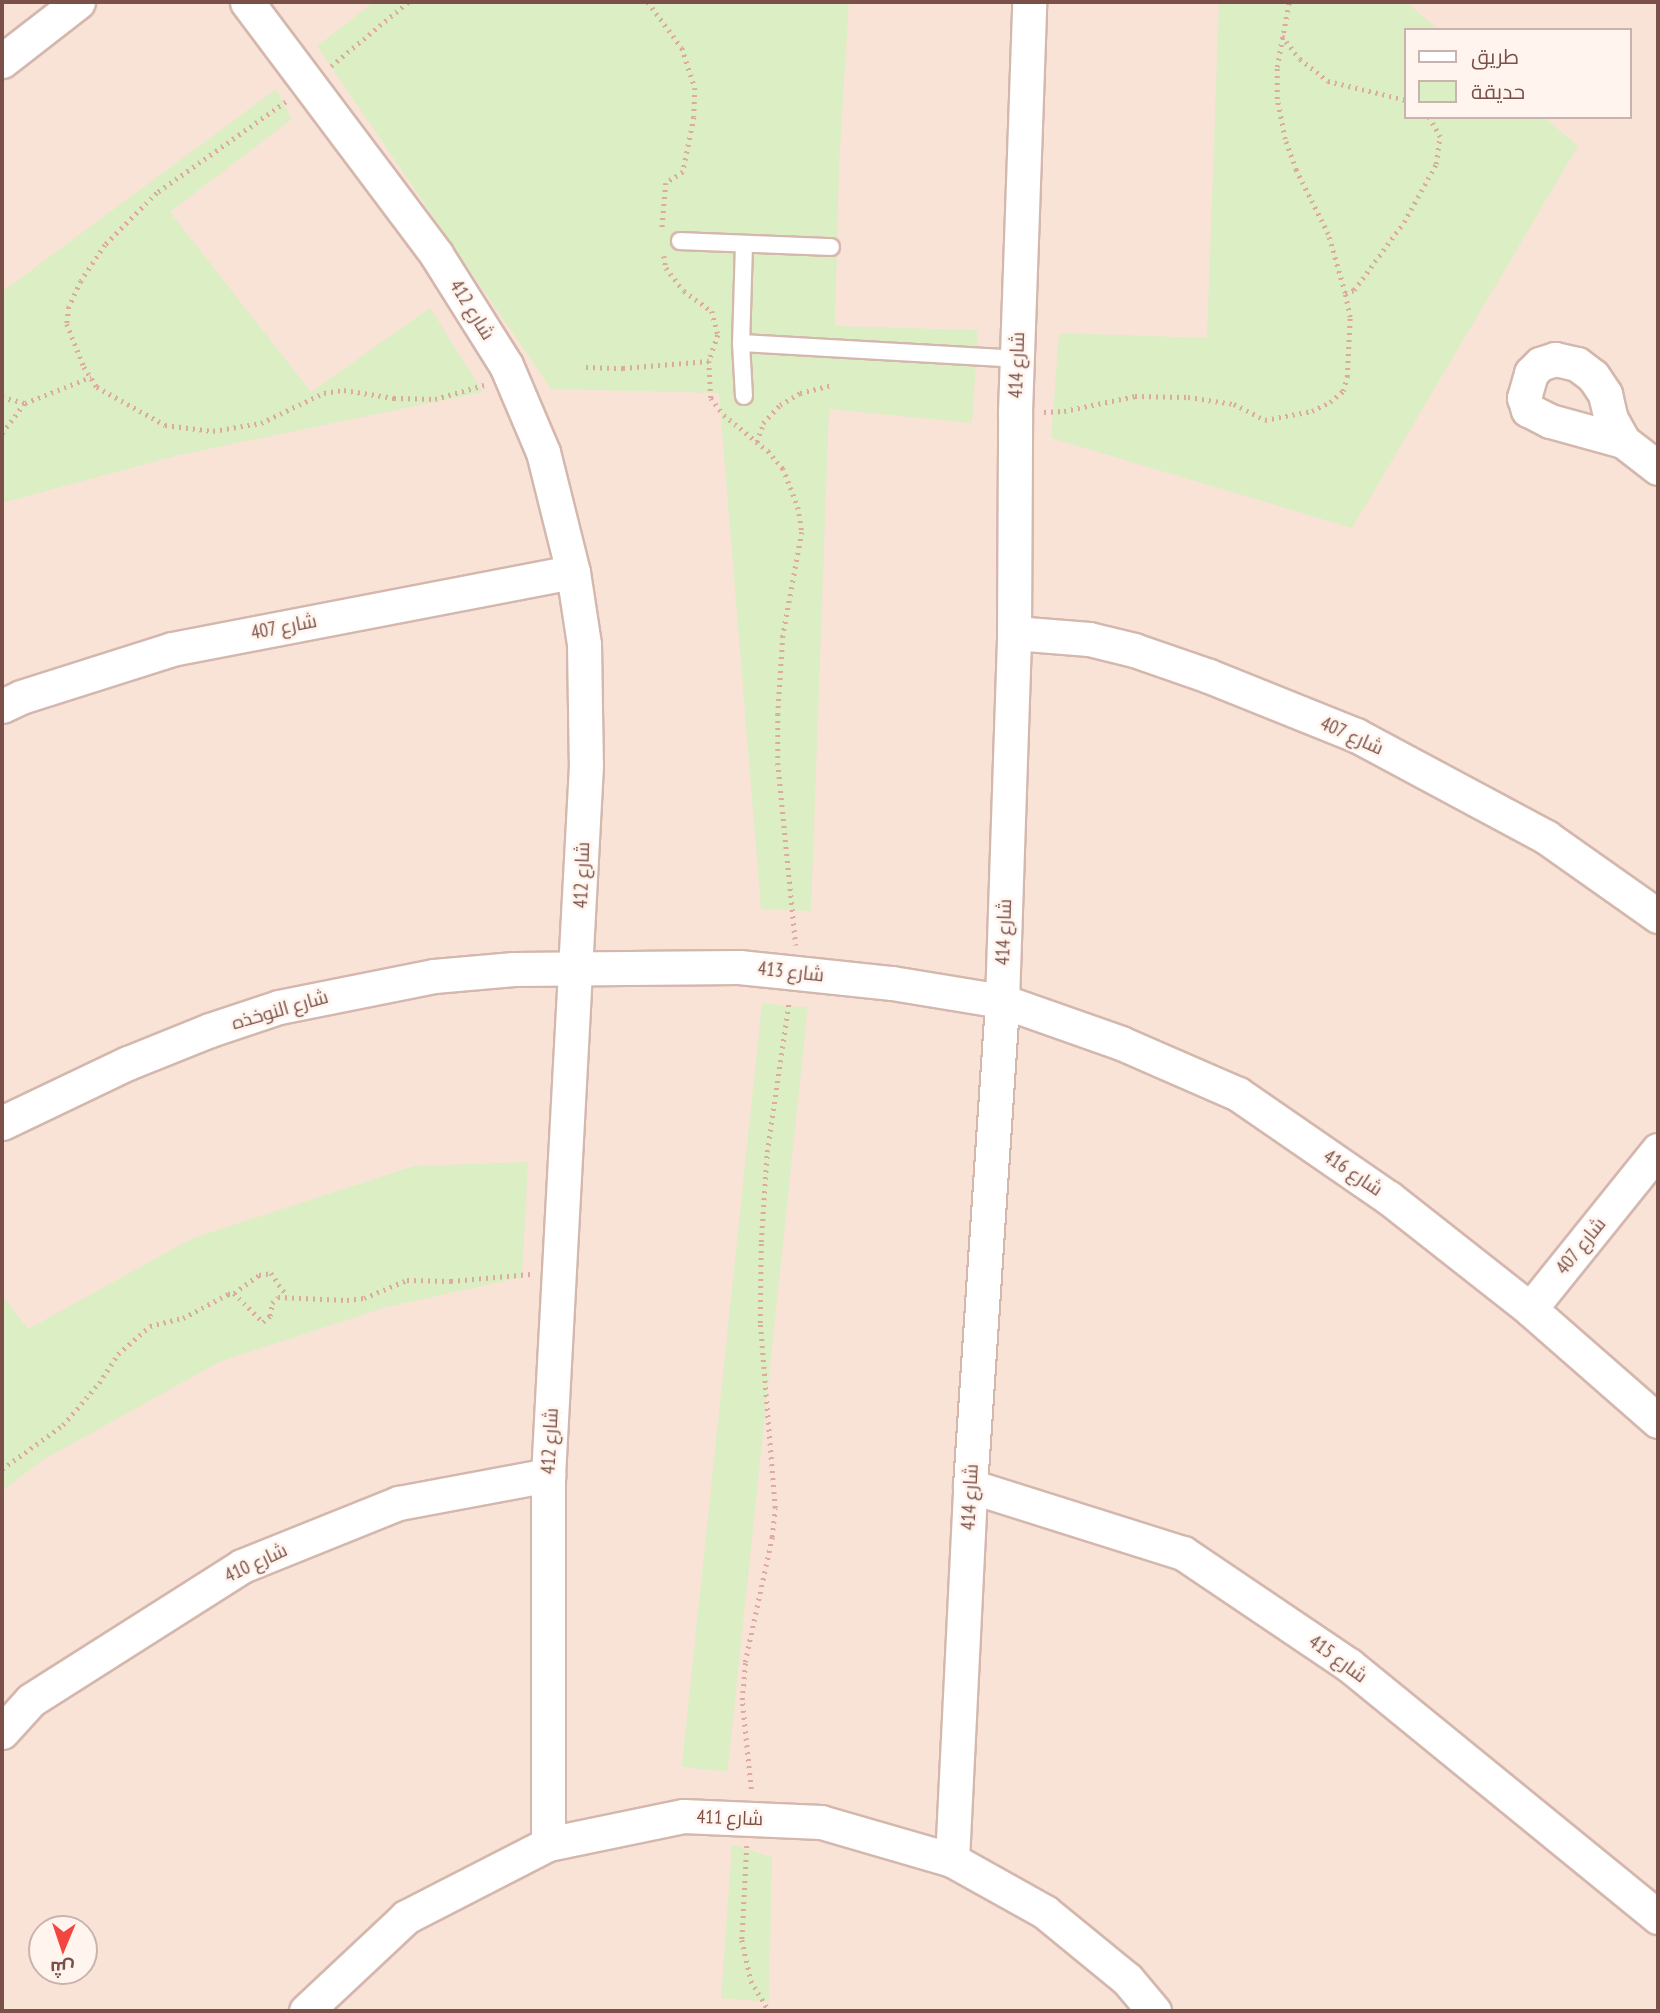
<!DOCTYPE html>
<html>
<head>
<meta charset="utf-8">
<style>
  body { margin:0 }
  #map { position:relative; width:1660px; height:2013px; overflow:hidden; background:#fef0e6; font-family:"PT Sans Narrow",Cairo,sans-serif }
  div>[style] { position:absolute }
  .residential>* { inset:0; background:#f9e3d7 }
  .green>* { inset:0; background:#dceec3; transform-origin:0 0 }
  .path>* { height:4.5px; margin-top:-2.25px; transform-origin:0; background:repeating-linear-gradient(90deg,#dcaa9e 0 2px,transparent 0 7px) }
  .roads { filter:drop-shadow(2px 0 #d4b7ad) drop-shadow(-2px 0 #d4b7ad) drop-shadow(0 2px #d4b7ad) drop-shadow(0 -2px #d4b7ad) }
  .lane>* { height:16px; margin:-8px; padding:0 8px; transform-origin:8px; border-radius:8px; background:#fff }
  .street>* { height:33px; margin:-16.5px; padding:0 16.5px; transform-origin:16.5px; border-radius:16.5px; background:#fff }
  span { translate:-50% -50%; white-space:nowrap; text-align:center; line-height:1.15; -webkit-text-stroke:5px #fff5ee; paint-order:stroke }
  .street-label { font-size:19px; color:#7a5048 }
  .frame { position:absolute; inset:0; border:4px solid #7a5048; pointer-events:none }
  .legend { position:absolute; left:1404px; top:28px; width:228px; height:91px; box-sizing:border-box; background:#fff5ee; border:2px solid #cab3ac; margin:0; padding:9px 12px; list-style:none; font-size:21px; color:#7a5048 }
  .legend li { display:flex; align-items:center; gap:14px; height:35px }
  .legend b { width:35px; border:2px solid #cab3ac }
  .north { position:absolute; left:28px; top:1915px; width:70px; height:70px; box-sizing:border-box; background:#fff5ee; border:2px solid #cab3ac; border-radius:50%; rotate:182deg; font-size:19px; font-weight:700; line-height:28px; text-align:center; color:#7a5048 }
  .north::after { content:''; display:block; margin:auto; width:24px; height:32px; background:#f24741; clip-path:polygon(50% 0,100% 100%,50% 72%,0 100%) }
</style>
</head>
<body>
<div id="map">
  <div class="residential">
    <div style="clip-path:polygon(evenodd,2px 2px,1658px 2px,1658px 2011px,2px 2011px,2px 2px,1406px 30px,1630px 30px,1630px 117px,1406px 117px,1406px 30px,2px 2px,42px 1929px,84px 1929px,84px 1971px,42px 1971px,42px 1929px)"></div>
  </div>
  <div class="green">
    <div style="clip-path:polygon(374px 2px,849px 2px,839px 164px,835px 326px,978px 330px,972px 423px,829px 409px,811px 911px,761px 909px,719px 393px,551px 389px,317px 46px)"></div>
    <div style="clip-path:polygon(1219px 2px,1406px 2px,1439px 30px,1406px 30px,1406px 117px,1544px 117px,1578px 146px,1352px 528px,1051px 438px,1059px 333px,1207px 338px)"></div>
    <div style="clip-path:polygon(276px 89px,292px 119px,170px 212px,311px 392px,430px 308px,483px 392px,179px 455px,2px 503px,2px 292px)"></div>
    <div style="left:762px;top:1003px;width:46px;height:768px;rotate:6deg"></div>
    <div style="clip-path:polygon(528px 1162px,522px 1277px,383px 1308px,219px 1362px,41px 1461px,2px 1491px,2px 1295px,28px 1329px,193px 1238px,414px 1166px)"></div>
    <div style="clip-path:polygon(732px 1845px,772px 1857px,769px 2002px,721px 1998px)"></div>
  </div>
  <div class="path">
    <div style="left:648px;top:2px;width:57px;rotate:53.5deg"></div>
    <div style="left:682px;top:48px;width:42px;rotate:72deg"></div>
    <div style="left:695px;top:88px;width:29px;rotate:92deg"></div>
    <div style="left:694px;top:117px;width:56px;rotate:101.3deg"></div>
    <div style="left:683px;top:172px;width:20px;rotate:147deg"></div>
    <div style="left:666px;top:183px;width:47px;rotate:94.9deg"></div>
    <div style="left:1282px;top:36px;width:29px;rotate:52deg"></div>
    <div style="left:1300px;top:59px;width:36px;rotate:38deg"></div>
    <div style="left:1328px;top:81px;width:80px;rotate:13.7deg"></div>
    <div style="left:331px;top:66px;width:100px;rotate:-39.7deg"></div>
    <div style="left:286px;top:102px;width:158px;rotate:144.8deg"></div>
    <div style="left:157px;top:193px;width:74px;rotate:135deg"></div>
    <div style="left:105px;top:245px;width:43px;rotate:123.7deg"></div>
    <div style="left:81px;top:281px;width:29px;rotate:115deg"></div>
    <div style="left:69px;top:307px;width:17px;rotate:97deg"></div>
    <div style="left:67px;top:324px;width:46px;rotate:68.4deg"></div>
    <div style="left:84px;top:367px;width:24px;rotate:57deg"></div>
    <div style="left:97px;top:387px;width:78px;rotate:29.2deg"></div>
    <div style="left:165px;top:425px;width:48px;rotate:7.1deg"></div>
    <div style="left:213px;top:431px;width:49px;rotate:-9.5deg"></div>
    <div style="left:261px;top:423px;width:70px;rotate:-25.5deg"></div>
    <div style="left:324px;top:393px;width:20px;rotate:-9deg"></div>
    <div style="left:344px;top:390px;width:51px;rotate:9.1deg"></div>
    <div style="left:394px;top:398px;width:41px;rotate:1.4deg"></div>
    <div style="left:435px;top:399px;width:51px;rotate:-15.9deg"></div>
    <div style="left:664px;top:256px;width:12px;rotate:81deg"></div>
    <div style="left:666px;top:268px;width:29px;rotate:52deg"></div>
    <div style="left:684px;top:291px;width:34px;rotate:36deg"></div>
    <div style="left:712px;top:311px;width:25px;rotate:76deg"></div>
    <div style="left:718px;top:335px;width:28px;rotate:109deg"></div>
    <div style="left:709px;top:361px;width:37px;rotate:87deg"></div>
    <div style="left:711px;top:398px;width:21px;rotate:53deg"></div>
    <div style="left:724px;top:415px;width:57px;rotate:39.3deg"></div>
    <div style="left:768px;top:451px;width:23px;rotate:49deg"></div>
    <div style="left:783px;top:468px;width:42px;rotate:69deg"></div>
    <div style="left:798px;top:507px;width:25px;rotate:81deg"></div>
    <div style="left:802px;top:532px;width:106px;rotate:100.4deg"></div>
    <div style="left:783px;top:636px;width:78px;rotate:93.7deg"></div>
    <div style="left:778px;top:714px;width:49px;rotate:90deg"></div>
    <div style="left:778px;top:763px;width:183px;rotate:84.4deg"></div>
    <div style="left:1345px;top:293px;width:9px;rotate:-18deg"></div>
    <div style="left:1354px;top:290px;width:84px;rotate:-53.7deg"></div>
    <div style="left:1404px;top:222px;width:66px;rotate:-61.1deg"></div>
    <div style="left:1436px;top:164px;width:27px;rotate:-82deg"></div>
    <div style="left:1440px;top:137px;width:23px;rotate:-119deg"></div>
    <div style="left:586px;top:367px;width:37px;rotate:2deg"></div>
    <div style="left:623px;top:368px;width:86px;rotate:-4.7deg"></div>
    <div style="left:2px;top:397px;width:24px;rotate:15deg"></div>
    <div style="left:1044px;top:412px;width:20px;rotate:-3deg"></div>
    <div style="left:1064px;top:411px;width:73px;rotate:-11.9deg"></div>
    <div style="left:1135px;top:396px;width:53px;rotate:1.1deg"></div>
    <div style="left:1188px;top:397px;width:47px;rotate:8.7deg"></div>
    <div style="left:1234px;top:404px;width:35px;rotate:27deg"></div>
    <div style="left:1265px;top:420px;width:48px;rotate:-10.8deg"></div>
    <div style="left:1312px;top:411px;width:20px;rotate:-27deg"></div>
    <div style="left:1330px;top:402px;width:17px;rotate:-40deg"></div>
    <div style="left:1343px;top:391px;width:15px;rotate:-74deg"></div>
    <div style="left:1347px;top:377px;width:60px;rotate:-87.1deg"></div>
    <div style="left:1350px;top:317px;width:25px;rotate:-102deg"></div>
    <div style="left:1345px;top:293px;width:61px;rotate:-106.1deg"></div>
    <div style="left:1328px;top:234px;width:72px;rotate:-116.6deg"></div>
    <div style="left:1296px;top:170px;width:33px;rotate:-110deg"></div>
    <div style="left:1285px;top:139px;width:41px;rotate:-101.3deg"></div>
    <div style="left:1277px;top:99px;width:32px;rotate:-90deg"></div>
    <div style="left:1277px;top:67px;width:66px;rotate:-79.5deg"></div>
    <div style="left:2px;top:433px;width:38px;rotate:-53deg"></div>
    <div style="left:25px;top:403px;width:71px;rotate:-21.5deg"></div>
    <div style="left:757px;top:442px;width:20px;rotate:-72deg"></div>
    <div style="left:763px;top:423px;width:25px;rotate:-47deg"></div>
    <div style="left:780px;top:405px;width:23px;rotate:-31deg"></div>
    <div style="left:800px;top:393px;width:33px;rotate:-14deg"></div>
    <div style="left:234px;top:1293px;width:31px;rotate:-36deg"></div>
    <div style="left:259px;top:1275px;width:12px;rotate:-9deg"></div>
    <div style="left:271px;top:1273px;width:28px;rotate:55deg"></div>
    <div style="left:2px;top:1469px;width:75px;rotate:-35.8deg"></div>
    <div style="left:63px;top:1425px;width:55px;rotate:-49.4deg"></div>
    <div style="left:99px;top:1383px;width:35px;rotate:-57deg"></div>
    <div style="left:118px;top:1354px;width:43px;rotate:-41.2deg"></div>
    <div style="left:150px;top:1326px;width:34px;rotate:-14deg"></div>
    <div style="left:183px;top:1318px;width:51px;rotate:-28.1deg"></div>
    <div style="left:228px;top:1294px;width:6px;rotate:-9deg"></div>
    <div style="left:234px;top:1293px;width:41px;rotate:45deg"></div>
    <div style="left:263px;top:1322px;width:9px;rotate:-41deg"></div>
    <div style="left:270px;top:1316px;width:13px;rotate:-81deg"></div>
    <div style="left:272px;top:1303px;width:8px;rotate:-45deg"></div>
    <div style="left:278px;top:1297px;width:69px;rotate:2.5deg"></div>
    <div style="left:347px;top:1300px;width:17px;rotate:-7deg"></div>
    <div style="left:364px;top:1298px;width:47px;rotate:-22.7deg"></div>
    <div style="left:407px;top:1280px;width:44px;rotate:1.3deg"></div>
    <div style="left:451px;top:1281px;width:80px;rotate:-5deg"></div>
    <div style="left:751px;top:1789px;width:89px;rotate:-95.8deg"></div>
    <div style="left:742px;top:1700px;width:38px;rotate:-85deg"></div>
    <div style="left:745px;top:1662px;width:128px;rotate:-77.8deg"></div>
    <div style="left:772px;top:1537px;width:29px;rotate:-84deg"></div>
    <div style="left:775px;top:1508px;width:186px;rotate:-94.6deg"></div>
    <div style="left:760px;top:1323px;width:81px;rotate:-89.3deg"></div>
    <div style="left:761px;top:1242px;width:90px;rotate:-86.2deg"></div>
    <div style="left:767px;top:1152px;width:152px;rotate:-81.7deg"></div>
    <div style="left:747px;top:1846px;width:94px;rotate:93deg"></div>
    <div style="left:742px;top:1940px;width:42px;rotate:77.6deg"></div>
    <div style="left:751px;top:1981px;width:35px;rotate:59deg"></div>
  </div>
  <div class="roads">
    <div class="lane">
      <div style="left:680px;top:241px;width:151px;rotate:2.3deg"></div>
      <div style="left:744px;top:244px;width:99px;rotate:91.7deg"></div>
      <div style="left:741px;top:343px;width:53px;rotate:86.8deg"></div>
      <div style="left:741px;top:343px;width:276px;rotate:3.3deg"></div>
    </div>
    <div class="street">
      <div style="left:247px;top:2px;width:315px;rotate:53.1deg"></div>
      <div style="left:436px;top:254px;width:131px;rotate:57.8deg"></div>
      <div style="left:506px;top:365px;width:95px;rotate:67deg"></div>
      <div style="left:543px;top:452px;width:124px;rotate:76deg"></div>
      <div style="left:573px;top:572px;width:73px;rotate:81.3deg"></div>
      <div style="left:584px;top:644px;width:121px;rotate:89.1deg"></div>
      <div style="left:586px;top:765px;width:711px;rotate:93.06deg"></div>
      <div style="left:548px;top:1475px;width:369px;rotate:90deg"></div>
      <div style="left:2px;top:61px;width:96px;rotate:-37.8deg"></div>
      <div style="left:1623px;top:441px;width:76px;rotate:-164.7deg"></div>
      <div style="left:1550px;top:421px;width:25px;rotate:-153deg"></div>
      <div style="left:1528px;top:410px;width:13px;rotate:-108deg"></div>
      <div style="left:1524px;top:398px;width:26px;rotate:-74deg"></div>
      <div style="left:1531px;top:373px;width:13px;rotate:-45deg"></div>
      <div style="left:1540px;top:364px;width:16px;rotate:-18deg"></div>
      <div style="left:1555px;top:359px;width:23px;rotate:13deg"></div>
      <div style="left:1577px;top:364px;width:20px;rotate:37deg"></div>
      <div style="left:1593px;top:376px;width:22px;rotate:56deg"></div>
      <div style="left:1605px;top:394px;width:26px;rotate:77deg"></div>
      <div style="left:1611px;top:419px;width:25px;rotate:61deg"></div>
      <div style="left:1623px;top:441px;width:44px;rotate:37.6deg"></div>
      <div style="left:1014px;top:633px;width:75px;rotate:4.6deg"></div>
      <div style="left:1089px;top:639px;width:46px;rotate:13.7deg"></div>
      <div style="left:1134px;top:650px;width:79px;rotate:19.1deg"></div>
      <div style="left:1209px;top:676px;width:158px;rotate:21.9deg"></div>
      <div style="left:1356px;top:735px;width:216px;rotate:28.2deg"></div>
      <div style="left:1546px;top:837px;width:137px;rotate:35.2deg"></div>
      <div style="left:2px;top:706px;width:21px;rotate:-25deg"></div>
      <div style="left:21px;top:697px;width:158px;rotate:-17.6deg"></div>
      <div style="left:172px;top:649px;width:408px;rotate:-10.9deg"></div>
      <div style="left:2px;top:1123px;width:140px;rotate:-25.5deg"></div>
      <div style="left:128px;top:1063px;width:88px;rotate:-21.9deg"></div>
      <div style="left:210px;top:1030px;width:73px;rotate:-18.4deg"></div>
      <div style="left:279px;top:1007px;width:158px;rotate:-11.3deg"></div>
      <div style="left:434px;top:976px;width:80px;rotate:-5deg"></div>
      <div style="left:514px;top:969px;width:225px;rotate:-0.5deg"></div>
      <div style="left:739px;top:967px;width:154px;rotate:6deg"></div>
      <div style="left:892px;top:983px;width:111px;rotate:9.3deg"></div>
      <div style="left:1002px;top:1001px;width:126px;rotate:19.4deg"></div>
      <div style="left:1121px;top:1043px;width:128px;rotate:23.6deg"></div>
      <div style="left:1238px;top:1094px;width:183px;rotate:34.6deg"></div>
      <div style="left:1389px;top:1198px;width:179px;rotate:38.2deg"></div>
      <div style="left:1530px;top:1309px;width:170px;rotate:41.2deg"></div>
      <div style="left:1530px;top:1309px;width:204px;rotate:-51.2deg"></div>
      <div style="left:970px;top:1486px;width:223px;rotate:17.5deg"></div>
      <div style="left:1183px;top:1553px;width:200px;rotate:34deg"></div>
      <div style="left:1349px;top:1665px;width:399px;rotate:39.2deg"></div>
      <div style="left:2px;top:1732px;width:43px;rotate:-47.8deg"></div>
      <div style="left:31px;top:1700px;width:250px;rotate:-32.4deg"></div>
      <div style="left:242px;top:1566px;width:169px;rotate:-21.9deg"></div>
      <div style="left:399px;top:1503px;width:152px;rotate:-10.6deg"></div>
      <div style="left:952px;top:1860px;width:374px;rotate:-87.2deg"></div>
      <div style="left:970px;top:1486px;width:486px;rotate:-86.2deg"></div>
      <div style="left:1002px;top:1001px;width:368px;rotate:-88.1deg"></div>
      <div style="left:1014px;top:633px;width:221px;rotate:-89.7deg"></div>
      <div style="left:1015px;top:412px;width:410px;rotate:-88deg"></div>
      <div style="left:306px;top:2011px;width:137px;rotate:-43.2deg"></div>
      <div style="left:406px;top:1917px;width:160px;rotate:-27.2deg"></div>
      <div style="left:548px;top:1844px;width:138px;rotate:-11.7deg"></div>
      <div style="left:683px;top:1816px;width:138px;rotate:2.5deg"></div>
      <div style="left:821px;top:1822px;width:136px;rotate:16.2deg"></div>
      <div style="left:952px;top:1860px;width:107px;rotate:29.2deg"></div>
      <div style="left:1045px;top:1912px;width:106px;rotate:39.3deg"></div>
      <div style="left:1127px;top:1979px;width:42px;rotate:49.8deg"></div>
    </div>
  </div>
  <div class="street-label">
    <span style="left:472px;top:310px;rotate:58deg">شارع 412</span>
    <span style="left:1017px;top:365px;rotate:-88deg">شارع 414</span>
    <span style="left:284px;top:627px;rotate:-11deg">شارع 407</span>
    <span style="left:1352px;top:736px;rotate:24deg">شارع 407</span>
    <span style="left:582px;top:875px;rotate:-88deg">شارع 412</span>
    <span style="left:1004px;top:932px;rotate:-88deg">شارع 414</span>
    <span style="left:791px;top:972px;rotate:6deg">شارع 413</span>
    <span style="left:280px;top:1010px;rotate:-16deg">شارع النوخذه</span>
    <span style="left:1353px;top:1173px;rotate:34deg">شارع 416</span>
    <span style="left:1581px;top:1246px;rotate:-51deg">شارع 407</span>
    <span style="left:550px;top:1441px;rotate:-87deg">شارع 412</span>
    <span style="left:970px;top:1497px;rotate:-87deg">شارع 414</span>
    <span style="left:256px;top:1563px;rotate:-25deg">شارع 410</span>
    <span style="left:1338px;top:1659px;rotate:36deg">شارع 415</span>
    <span style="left:730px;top:1818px;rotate:2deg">شارع 411</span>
  </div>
  <div class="frame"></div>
  <ul class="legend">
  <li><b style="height:9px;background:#fff"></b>طريق</li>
  <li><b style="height:19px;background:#dceec3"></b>حديقة</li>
  </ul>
  <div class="north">ش</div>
</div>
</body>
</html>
